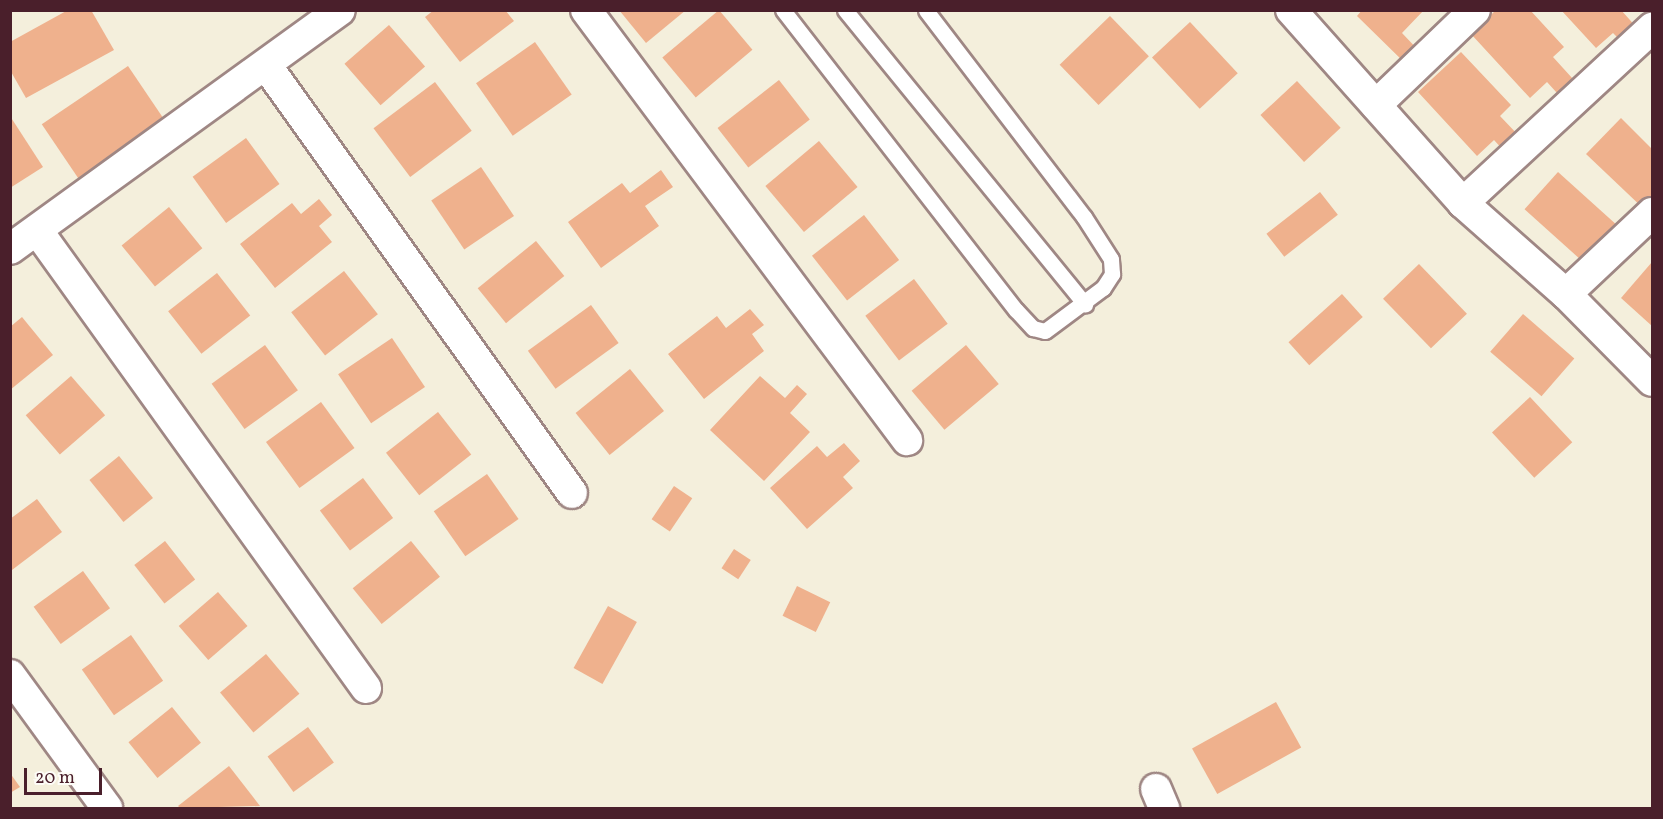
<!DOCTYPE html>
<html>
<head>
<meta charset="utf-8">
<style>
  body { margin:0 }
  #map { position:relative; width:1663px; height:819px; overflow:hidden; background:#f4efdc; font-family:Vollkorn,serif }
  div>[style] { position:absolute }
  .building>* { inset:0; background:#efb18d; transform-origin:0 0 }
  .roads { filter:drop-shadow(2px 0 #9f8784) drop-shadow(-2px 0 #9f8784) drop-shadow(0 2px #9f8784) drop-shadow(0 -2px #9f8784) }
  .service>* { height:15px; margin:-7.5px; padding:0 7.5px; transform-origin:7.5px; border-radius:7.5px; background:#fff }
  .minor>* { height:30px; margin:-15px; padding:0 15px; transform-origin:15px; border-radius:15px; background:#fff }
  span { translate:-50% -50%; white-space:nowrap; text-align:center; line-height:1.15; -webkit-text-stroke:5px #fdfcf7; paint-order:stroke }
  .frame { position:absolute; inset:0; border:12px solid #4a1f2b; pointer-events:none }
  .scale { position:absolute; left:24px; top:768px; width:78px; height:27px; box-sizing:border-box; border:3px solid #4a1f2b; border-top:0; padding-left:8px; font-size:18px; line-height:21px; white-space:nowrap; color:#4a1f2b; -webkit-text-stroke:4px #fdfcf7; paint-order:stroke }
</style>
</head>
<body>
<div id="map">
  <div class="building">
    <div style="clip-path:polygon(68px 10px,91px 10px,114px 50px,26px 98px,10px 70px,10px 42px)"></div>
    <div style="clip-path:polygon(434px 10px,505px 10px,514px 21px,460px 62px,425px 17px)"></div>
    <div style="clip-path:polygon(619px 10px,686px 10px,646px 43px)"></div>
    <div style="left:719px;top:10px;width:52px;height:74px;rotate:50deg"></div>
    <div style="clip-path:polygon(1362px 10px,1424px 10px,1402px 33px,1421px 53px,1408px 66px,1357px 16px)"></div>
    <div style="clip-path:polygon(1496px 10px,1530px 10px,1564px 47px,1553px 57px,1573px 79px,1557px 93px,1547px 82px,1530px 98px,1471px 34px)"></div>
    <div style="clip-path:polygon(1561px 10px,1621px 10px,1638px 29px,1623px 43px,1613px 33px,1596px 48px)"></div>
    <div style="left:1110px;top:16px;width:56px;height:70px;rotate:46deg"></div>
    <div style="left:1190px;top:22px;width:70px;height:52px;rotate:47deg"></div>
    <div style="left:389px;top:25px;width:55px;height:59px;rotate:49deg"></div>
    <div style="left:535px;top:42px;width:64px;height:72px;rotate:55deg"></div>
    <div style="clip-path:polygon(1461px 52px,1511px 105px,1500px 116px,1520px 137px,1504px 151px,1494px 140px,1477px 156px,1418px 92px)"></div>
    <div style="left:128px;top:66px;width:71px;height:104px;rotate:56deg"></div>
    <div style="left:779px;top:80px;width:50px;height:78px;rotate:52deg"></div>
    <div style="left:1297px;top:81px;width:64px;height:50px;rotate:47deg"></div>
    <div style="left:435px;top:82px;width:61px;height:77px;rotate:53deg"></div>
    <div style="clip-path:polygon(10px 116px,43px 167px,10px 188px)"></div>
    <div style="clip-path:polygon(1621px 118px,1652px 149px,1652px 204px,1646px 211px,1586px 154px)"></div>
    <div style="left:246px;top:138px;width:57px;height:66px;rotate:54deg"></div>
    <div style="left:819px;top:141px;width:60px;height:70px;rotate:50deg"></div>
    <div style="left:481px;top:167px;width:59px;height:60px;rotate:56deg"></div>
    <div style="clip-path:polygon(661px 170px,673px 187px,645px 206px,659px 226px,601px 268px,568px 222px,622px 183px,630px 193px)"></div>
    <div style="left:1558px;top:172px;width:81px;height:50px;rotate:42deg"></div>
    <div style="left:1320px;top:192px;width:29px;height:68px;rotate:52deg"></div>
    <div style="clip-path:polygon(319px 199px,332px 215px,319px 226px,332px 242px,275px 288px,240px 244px,292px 203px,301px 214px)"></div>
    <div style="left:169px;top:207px;width:53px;height:61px;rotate:51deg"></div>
    <div style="left:864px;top:215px;width:57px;height:66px;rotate:52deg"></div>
    <div style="left:536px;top:241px;width:45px;height:75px;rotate:51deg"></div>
    <div style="clip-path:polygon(1652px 262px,1652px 326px,1621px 298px)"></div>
    <div style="left:1419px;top:264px;width:69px;height:50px;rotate:46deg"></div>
    <div style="left:344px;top:271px;width:55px;height:67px;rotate:52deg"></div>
    <div style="left:217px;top:273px;width:54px;height:62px;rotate:52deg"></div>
    <div style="left:914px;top:279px;width:56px;height:61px;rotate:53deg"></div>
    <div style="left:1342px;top:294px;width:31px;height:72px;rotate:48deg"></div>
    <div style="left:591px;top:305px;width:47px;height:78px;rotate:54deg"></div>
    <div style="clip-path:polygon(750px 309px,764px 325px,752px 334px,764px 351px,704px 399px,668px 354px,717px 316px,726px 328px)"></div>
    <div style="left:1523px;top:314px;width:68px;height:50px;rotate:41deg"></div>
    <div style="clip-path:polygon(22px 317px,53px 355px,10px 390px,10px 327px)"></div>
    <div style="left:392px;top:338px;width:59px;height:65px;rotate:56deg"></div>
    <div style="left:265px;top:345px;width:56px;height:66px;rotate:54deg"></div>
    <div style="left:966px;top:345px;width:51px;height:71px;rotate:50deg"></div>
    <div style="left:630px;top:369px;width:54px;height:70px;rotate:51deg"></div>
    <div style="left:71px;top:376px;width:52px;height:60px;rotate:49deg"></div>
    <div style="clip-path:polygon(760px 376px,785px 398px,797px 385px,807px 394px,790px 413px,810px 432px,764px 481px,710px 430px)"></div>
    <div style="left:1530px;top:397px;width:62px;height:52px;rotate:47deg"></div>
    <div style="left:321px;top:402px;width:57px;height:68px;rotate:54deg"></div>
    <div style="left:438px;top:412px;width:54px;height:66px;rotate:52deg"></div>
    <div style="clip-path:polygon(844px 443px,860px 461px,843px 477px,853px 488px,807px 529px,770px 488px,817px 446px,827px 457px)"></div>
    <div style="left:119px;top:456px;width:54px;height:38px;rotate:51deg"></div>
    <div style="left:487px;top:474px;width:55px;height:65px;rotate:55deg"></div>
    <div style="left:363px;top:478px;width:50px;height:54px;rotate:53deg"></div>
    <div style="left:674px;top:486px;width:22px;height:40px;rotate:34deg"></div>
    <div style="clip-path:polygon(37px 499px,62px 532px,12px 570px,10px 519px)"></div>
    <div style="left:165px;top:541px;width:49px;height:39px;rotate:52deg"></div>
    <div style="left:411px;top:541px;width:46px;height:75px;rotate:51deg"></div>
    <div style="left:734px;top:549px;width:20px;height:23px;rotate:33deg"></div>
    <div style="left:83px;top:571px;width:46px;height:61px;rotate:54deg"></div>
    <div style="left:797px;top:586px;width:37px;height:33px;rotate:26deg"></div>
    <div style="left:218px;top:592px;width:45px;height:52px;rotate:49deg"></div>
    <div style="left:608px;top:606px;width:33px;height:71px;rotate:29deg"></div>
    <div style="left:131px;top:635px;width:56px;height:60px;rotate:55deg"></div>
    <div style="left:266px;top:654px;width:52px;height:60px;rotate:50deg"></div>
    <div style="left:1276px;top:702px;width:52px;height:96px;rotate:61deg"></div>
    <div style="left:172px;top:707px;width:46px;height:56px;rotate:51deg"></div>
    <div style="left:308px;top:727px;width:44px;height:50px;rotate:54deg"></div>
    <div style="clip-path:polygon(229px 766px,260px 806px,180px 808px,178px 806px)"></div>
    <div style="clip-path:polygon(10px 773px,20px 787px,10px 793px)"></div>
  </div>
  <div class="roads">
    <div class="service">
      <div style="left:783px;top:10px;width:380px;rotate:52.2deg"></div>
      <div style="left:1016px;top:310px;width:25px;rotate:47deg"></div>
      <div style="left:1033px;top:328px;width:12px;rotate:14deg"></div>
      <div style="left:1045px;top:331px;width:72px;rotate:-36.6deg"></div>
      <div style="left:1103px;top:288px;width:17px;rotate:-57deg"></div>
      <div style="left:1112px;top:274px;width:15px;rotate:-94deg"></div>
      <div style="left:1111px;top:259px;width:50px;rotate:-122.7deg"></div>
      <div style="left:1084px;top:217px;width:260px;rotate:-127.4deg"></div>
      <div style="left:845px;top:10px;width:380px;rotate:50.8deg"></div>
    </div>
    <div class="minor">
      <div style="left:586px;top:10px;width:537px;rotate:53.26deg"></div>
      <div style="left:1291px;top:10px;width:259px;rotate:48.3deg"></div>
      <div style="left:1463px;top:203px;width:137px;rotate:41.5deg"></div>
      <div style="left:1566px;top:294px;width:122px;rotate:45.3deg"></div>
      <div style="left:266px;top:65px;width:526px;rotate:54.44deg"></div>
      <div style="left:1376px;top:105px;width:137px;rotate:-43.8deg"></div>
      <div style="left:1463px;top:203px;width:258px;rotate:-42.8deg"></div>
      <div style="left:37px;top:230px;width:564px;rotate:54.31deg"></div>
      <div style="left:10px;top:249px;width:407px;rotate:-35.9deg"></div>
      <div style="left:1566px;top:294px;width:118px;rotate:-43.3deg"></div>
      <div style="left:10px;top:675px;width:165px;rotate:53.9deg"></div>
      <div style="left:1156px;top:789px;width:21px;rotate:67deg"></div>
    </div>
  </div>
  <div class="frame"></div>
  <div class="scale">20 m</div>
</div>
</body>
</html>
